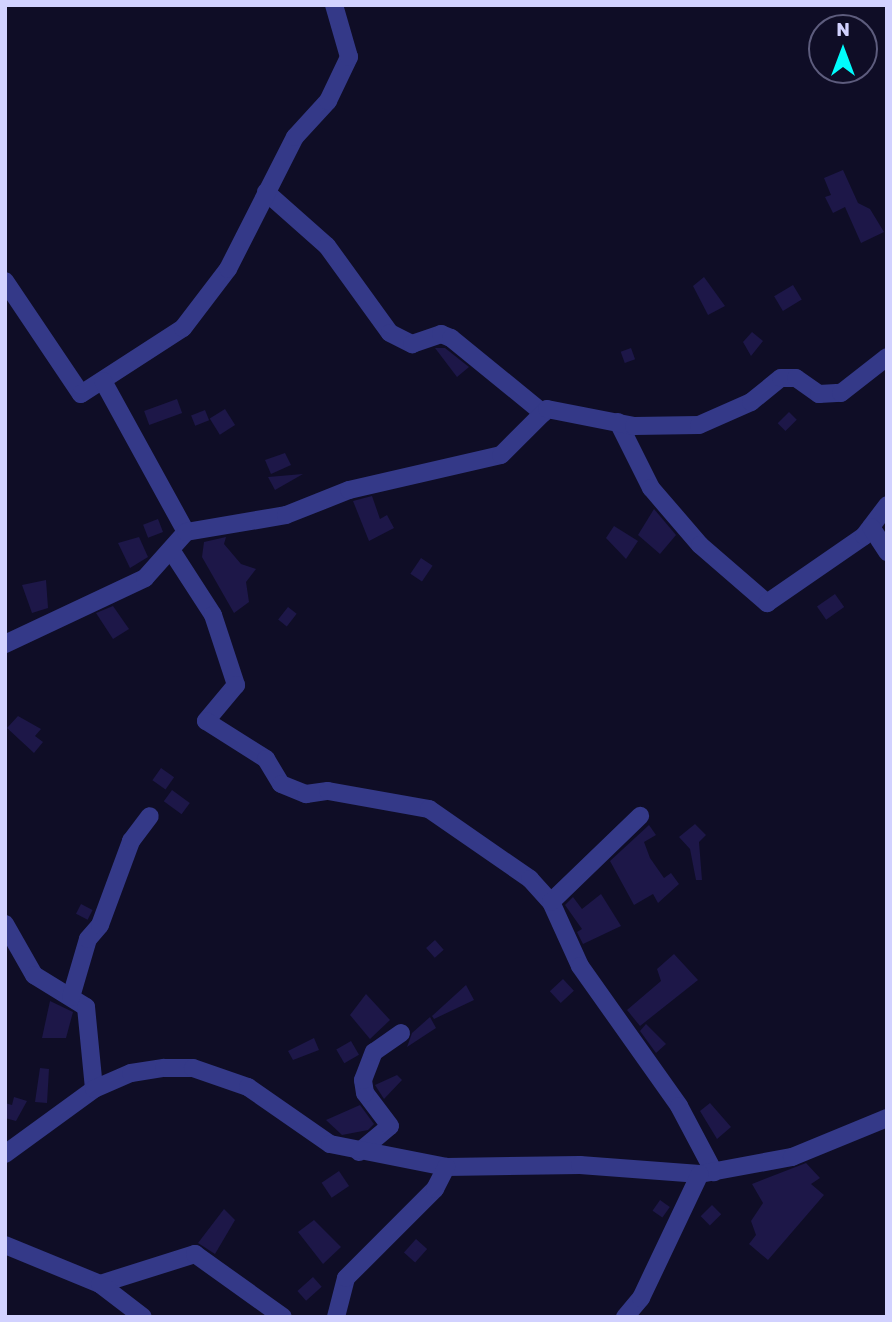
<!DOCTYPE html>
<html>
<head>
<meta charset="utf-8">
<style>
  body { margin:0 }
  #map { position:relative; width:892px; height:1322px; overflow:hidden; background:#0f0d26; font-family:Rubik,sans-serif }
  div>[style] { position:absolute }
  .building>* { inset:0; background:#1d1748; transform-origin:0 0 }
  .minor>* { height:18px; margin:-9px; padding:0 9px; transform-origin:9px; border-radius:9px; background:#343988 }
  span { translate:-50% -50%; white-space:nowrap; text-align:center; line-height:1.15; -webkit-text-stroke:5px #0f0d26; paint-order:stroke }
  .frame { position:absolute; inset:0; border:7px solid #d2d2ff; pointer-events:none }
  .north { position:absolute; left:808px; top:14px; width:70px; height:70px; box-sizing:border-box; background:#0f0d26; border:2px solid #5d5c7d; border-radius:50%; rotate:0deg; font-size:19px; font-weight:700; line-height:28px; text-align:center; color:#d2d2ff }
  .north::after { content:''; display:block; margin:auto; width:24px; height:32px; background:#00fcfd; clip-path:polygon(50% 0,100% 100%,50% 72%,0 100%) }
</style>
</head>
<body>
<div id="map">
  <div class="building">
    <div style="clip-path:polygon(843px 170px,858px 203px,870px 209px,884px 232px,861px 243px,845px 207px,833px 213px,825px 197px,831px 195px,824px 178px)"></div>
    <div style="clip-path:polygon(704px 277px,725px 306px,708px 315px,693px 286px)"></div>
    <div style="left:793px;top:285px;width:17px;height:22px;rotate:59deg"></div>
    <div style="clip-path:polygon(752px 332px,763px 341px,751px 356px,743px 342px)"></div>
    <div style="clip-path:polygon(435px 348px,445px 348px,469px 367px,457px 377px)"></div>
    <div style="left:631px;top:348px;width:12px;height:11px;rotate:70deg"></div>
    <div style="left:177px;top:399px;width:15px;height:35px;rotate:70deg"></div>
    <div style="left:225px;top:409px;width:19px;height:18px;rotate:58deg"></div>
    <div style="left:205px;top:410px;width:11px;height:15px;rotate:68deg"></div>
    <div style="left:789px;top:412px;width:11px;height:16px;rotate:45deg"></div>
    <div style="clip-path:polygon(285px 453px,291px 465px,271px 474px,265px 460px)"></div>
    <div style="clip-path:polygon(303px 474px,275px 490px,268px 477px)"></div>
    <div style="clip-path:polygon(372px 496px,380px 519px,387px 515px,394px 528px,369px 541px,353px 501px)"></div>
    <div style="clip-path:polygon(654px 509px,676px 535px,660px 554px,638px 535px)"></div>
    <div style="left:158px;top:519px;width:14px;height:16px;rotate:69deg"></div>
    <div style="clip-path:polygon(614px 526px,638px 541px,626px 559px,606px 538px)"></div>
    <div style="clip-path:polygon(139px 537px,148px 557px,130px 568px,118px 543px)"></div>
    <div style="clip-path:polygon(226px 537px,224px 544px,241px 564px,256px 569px,246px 582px,249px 602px,234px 613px,202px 557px,204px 542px)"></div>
    <div style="left:421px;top:558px;width:14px;height:19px;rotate:34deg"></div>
    <div style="clip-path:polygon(46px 580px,48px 608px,32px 613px,22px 585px)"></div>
    <div style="left:835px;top:594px;width:16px;height:22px;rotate:55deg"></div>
    <div style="clip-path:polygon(113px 606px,129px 629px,113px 639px,96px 613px)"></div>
    <div style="left:288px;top:607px;width:11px;height:16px;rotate:38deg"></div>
    <div style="clip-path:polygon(18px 716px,41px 729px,35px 736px,43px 742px,34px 753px,7px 728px)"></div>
    <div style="left:161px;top:768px;width:16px;height:15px;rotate:35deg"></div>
    <div style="left:172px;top:790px;width:22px;height:14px;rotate:36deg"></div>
    <div style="clip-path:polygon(695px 824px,706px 835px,699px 842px,702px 880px,696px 880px,690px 849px,679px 837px)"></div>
    <div style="clip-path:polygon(649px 825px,656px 835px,644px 842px,650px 858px,664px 878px,671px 873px,679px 884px,658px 903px,653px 894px,634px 905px,610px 861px)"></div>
    <div style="clip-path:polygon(601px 894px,621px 926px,583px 944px,577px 932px,582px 929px,565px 905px,573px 897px,582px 909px)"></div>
    <div style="left:81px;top:904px;width:13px;height:11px;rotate:27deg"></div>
    <div style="left:435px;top:940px;width:13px;height:12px;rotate:48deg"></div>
    <div style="clip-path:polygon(674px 954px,698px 980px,640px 1026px,627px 1010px,661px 981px,657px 969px)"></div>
    <div style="left:563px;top:979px;width:16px;height:18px;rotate:47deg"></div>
    <div style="clip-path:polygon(466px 985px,474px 1000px,434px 1019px,432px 1016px)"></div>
    <div style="clip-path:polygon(366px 994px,390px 1020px,370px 1039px,350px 1015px)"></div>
    <div style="clip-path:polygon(50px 1001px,73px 1012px,66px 1038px,42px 1038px)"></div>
    <div style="clip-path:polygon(430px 1017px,436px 1028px,407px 1047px,412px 1033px)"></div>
    <div style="clip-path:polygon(646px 1024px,666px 1044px,656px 1053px,640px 1031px)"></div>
    <div style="clip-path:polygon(314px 1038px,319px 1050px,293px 1060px,288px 1051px)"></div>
    <div style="left:351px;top:1041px;width:16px;height:17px;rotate:60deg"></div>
    <div style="clip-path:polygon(40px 1068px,49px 1069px,47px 1103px,35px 1102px)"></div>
    <div style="clip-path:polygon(397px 1075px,402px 1080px,384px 1099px,375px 1085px)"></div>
    <div style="clip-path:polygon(14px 1097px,27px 1101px,16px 1121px,5px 1118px,5px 1103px,12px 1105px)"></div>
    <div style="clip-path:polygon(710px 1103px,731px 1127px,717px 1139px,700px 1111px)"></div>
    <div style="clip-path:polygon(360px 1105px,374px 1124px,368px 1130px,342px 1135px,326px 1120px)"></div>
    <div style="clip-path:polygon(806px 1163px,820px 1178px,811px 1184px,824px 1195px,768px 1260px,749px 1244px,756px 1235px,751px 1221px,763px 1203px,752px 1184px)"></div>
    <div style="left:339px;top:1171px;width:18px;height:21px;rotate:56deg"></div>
    <div style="left:660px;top:1200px;width:12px;height:13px;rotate:35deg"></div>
    <div style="left:712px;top:1205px;width:13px;height:16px;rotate:45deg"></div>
    <div style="clip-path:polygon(224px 1209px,235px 1220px,215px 1254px,198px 1243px)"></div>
    <div style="clip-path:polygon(314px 1220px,341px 1247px,323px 1264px,298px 1232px)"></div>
    <div style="left:416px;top:1239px;width:15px;height:18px;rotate:42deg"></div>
    <div style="left:313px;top:1277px;width:13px;height:21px;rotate:48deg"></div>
  </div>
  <div class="minor">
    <div style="left:266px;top:192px;width:81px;rotate:41.5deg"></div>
    <div style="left:327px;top:246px;width:107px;rotate:54.1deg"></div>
    <div style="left:390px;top:333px;width:25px;rotate:27deg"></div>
    <div style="left:412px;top:344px;width:31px;rotate:-19deg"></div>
    <div style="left:441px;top:334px;width:11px;rotate:22deg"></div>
    <div style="left:451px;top:338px;width:119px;rotate:39.2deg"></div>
    <div style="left:5px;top:281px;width:136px;rotate:56.1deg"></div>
    <div style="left:81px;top:394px;width:121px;rotate:-32.9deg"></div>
    <div style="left:183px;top:328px;width:74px;rotate:-52.7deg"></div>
    <div style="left:228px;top:269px;width:148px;rotate:-63.1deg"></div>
    <div style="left:295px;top:137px;width:49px;rotate:-47.5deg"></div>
    <div style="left:328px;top:101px;width:49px;rotate:-64.5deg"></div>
    <div style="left:349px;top:57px;width:54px;rotate:-106.1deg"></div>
    <div style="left:103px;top:381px;width:172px;rotate:61.2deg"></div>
    <div style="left:618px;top:422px;width:74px;rotate:63.4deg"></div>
    <div style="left:651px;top:488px;width:75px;rotate:49.3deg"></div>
    <div style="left:700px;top:545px;width:89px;rotate:40.9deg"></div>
    <div style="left:767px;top:603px;width:118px;rotate:-34.6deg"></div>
    <div style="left:864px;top:536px;width:39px;rotate:-53deg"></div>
    <div style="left:871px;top:527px;width:30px;rotate:57deg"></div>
    <div style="left:171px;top:550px;width:77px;rotate:57.1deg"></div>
    <div style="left:213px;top:615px;width:74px;rotate:71.8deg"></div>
    <div style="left:236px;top:685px;width:47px;rotate:129.8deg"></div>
    <div style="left:206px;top:721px;width:71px;rotate:32.3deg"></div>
    <div style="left:266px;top:759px;width:29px;rotate:59deg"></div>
    <div style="left:281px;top:784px;width:27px;rotate:22deg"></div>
    <div style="left:306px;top:794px;width:22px;rotate:-8deg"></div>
    <div style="left:328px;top:791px;width:103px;rotate:10.1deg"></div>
    <div style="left:429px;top:809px;width:123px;rotate:34.7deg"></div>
    <div style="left:530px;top:879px;width:31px;rotate:48deg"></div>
    <div style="left:551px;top:902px;width:70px;rotate:65.6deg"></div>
    <div style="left:580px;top:966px;width:171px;rotate:54.7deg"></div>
    <div style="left:679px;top:1106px;width:75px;rotate:62.1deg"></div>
    <div style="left:5px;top:644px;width:155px;rotate:-25.2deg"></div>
    <div style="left:145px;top:578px;width:62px;rotate:-48.3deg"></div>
    <div style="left:186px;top:532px;width:101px;rotate:-9.6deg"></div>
    <div style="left:286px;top:515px;width:68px;rotate:-21.6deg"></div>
    <div style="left:349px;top:490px;width:156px;rotate:-13deg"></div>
    <div style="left:501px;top:455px;width:65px;rotate:-45deg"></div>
    <div style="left:547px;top:409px;width:89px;rotate:11.1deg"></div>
    <div style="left:634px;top:426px;width:65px;rotate:-0.9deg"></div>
    <div style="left:699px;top:425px;width:57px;rotate:-23.9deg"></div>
    <div style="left:751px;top:402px;width:38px;rotate:-39deg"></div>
    <div style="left:781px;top:378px;width:15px"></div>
    <div style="left:796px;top:378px;width:28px;rotate:35deg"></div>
    <div style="left:819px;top:394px;width:22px;rotate:-3deg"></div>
    <div style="left:841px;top:393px;width:58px;rotate:-38deg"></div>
    <div style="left:551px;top:902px;width:124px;rotate:-44deg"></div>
    <div style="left:5px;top:924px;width:59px;rotate:60.4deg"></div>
    <div style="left:34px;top:975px;width:61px;rotate:31.6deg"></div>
    <div style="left:86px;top:1007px;width:82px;rotate:84.4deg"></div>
    <div style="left:71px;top:997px;width:60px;rotate:-73.7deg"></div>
    <div style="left:88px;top:939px;width:18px;rotate:-49deg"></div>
    <div style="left:100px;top:925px;width:90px;rotate:-69.7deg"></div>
    <div style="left:131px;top:841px;width:31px;rotate:-53deg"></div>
    <div style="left:359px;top:1152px;width:40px;rotate:-40deg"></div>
    <div style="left:390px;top:1126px;width:41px;rotate:-127.1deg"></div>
    <div style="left:365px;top:1093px;width:13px;rotate:-99deg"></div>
    <div style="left:363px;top:1080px;width:30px;rotate:-69deg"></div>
    <div style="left:374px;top:1052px;width:33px;rotate:-35deg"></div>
    <div style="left:5px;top:1154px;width:110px;rotate:-36.1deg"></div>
    <div style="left:94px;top:1089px;width:40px;rotate:-23.4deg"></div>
    <div style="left:131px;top:1073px;width:33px;rotate:-9deg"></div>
    <div style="left:164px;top:1068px;width:29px"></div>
    <div style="left:193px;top:1068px;width:58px;rotate:19.1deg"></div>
    <div style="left:248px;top:1087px;width:100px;rotate:34.8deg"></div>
    <div style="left:330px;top:1144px;width:118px;rotate:11.2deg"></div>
    <div style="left:446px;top:1167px;width:134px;rotate:-0.9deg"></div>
    <div style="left:580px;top:1165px;width:120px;rotate:4.3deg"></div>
    <div style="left:700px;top:1174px;width:94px;rotate:-10.5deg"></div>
    <div style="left:792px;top:1157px;width:103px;rotate:-22.3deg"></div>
    <div style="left:5px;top:1245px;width:103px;rotate:22.3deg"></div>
    <div style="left:100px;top:1284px;width:100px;rotate:-17.5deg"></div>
    <div style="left:195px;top:1254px;width:108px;rotate:35.6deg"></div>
    <div style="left:100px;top:1284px;width:54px;rotate:37.5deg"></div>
    <div style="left:336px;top:1317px;width:40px;rotate:-75.6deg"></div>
    <div style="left:346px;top:1278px;width:126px;rotate:-45deg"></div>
    <div style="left:435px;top:1189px;width:25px;rotate:-63deg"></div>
    <div style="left:625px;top:1317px;width:25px;rotate:-50deg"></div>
    <div style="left:641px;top:1298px;width:137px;rotate:-64.6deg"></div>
  </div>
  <div class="frame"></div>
  <div class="north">N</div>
</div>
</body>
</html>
